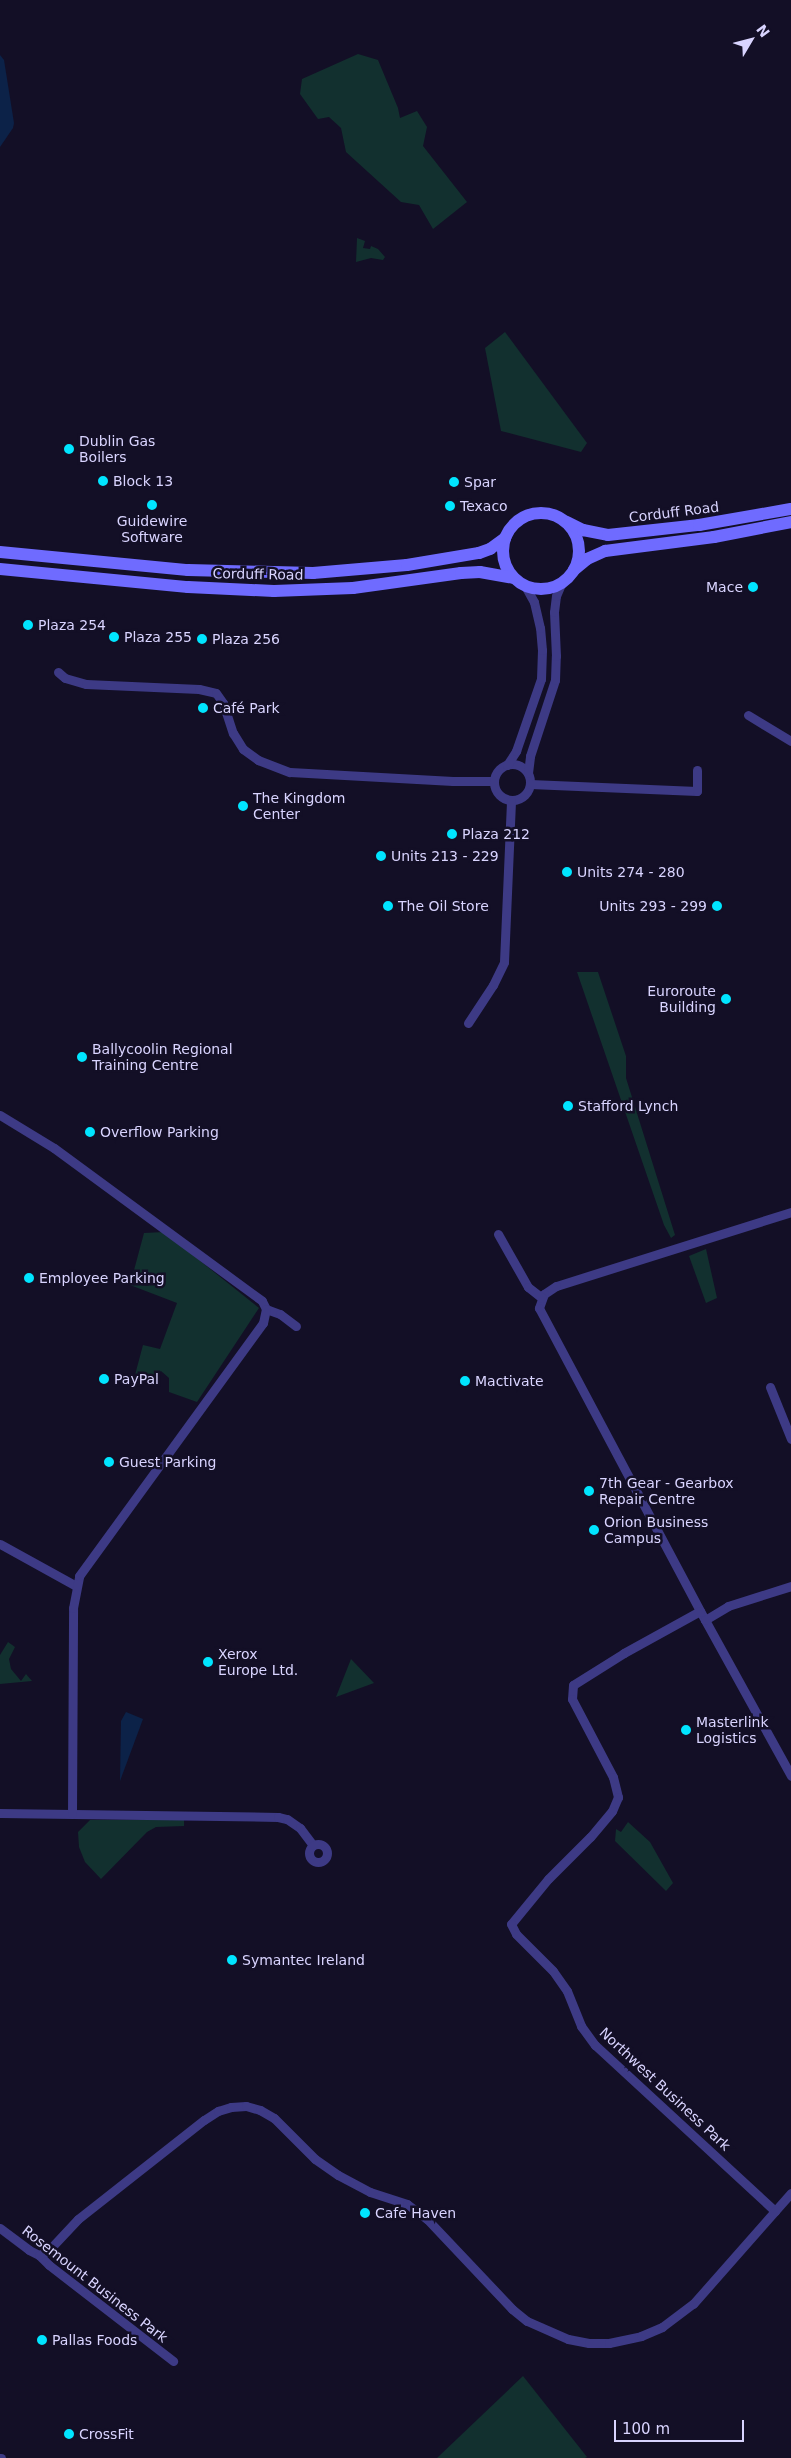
<!DOCTYPE html>
<html>
<head>
<meta charset="utf-8">
<style>
  body { margin:0 }
  #map { position:relative; width:791px; height:2458px; overflow:hidden; background:#130f26; font-family:"DejaVu Sans",sans-serif }
  div>[style] { position:absolute }
  .green>* { inset:0; background:#12302f }
  .water>* { inset:0; background:#0c2248 }
  .street>* { height:9px; margin:-4.5px; padding:0 4.5px; transform-origin:4.5px; border-radius:4.5px; background:#3d3a85 }
  .street>.ring { margin:-4.5px; padding:0; box-sizing:content-box; background:none; border:9px solid #3d3a85; border-radius:50% }
  .secondary>* { height:12px; margin:-6px; padding:0 6px; transform-origin:6px; border-radius:6px; background:#6f6bff }
  .secondary>.ring { margin:-6px; padding:0; box-sizing:content-box; background:none; border:12px solid #6f6bff; border-radius:50% }
  .dots>* { width:14px; height:14px; translate:-50% -50%; box-sizing:border-box; border:2px solid #130f26; border-radius:50% }
  span { translate:-50% -50%; white-space:nowrap; text-align:center; line-height:1.15; -webkit-text-stroke:5px #130f26; paint-order:stroke }
  .poi-label { font-size:14px; color:#d9d4ff }
  .left { translate:0 -50%; text-align:left }
  .right { translate:-100% -50%; text-align:right }
  .street-label { font-size:14px; color:#d9d4ff }
  .north { position:absolute; left:726px; top:15px; width:50px; height:50px; -webkit-text-stroke:4px #130f26; paint-order:stroke; rotate:53deg; font-size:14px; font-weight:700; line-height:20px; text-align:center; color:#d9d4ff }
  .north::after { content:''; display:block; margin:auto; width:18px; height:22px; background:#d9d4ff; clip-path:polygon(50% 0,100% 100%,50% 72%,0 100%) }
  .scale { position:absolute; left:614px; top:2420px; width:130px; height:22px; box-sizing:border-box; border:2px solid #d9d4ff; border-top:0; padding-left:6px; font-size:15px; line-height:18px; white-space:nowrap; color:#d9d4ff; -webkit-text-stroke:4px #130f26; paint-order:stroke }
</style>
</head>
<body>
<div id="map">
  <div class="green">
    <div style="clip-path:polygon(358px 54px,378px 60px,398px 108px,400px 118px,417px 111px,427px 127px,423px 146px,467px 202px,433px 229px,419px 205px,401px 202px,346px 152px,341px 128px,329px 117px,318px 119px,300px 94px,302px 79px)"></div>
    <div style="clip-path:polygon(357px 238px,365px 241px,363px 248px,370px 249px,371px 246px,378px 249px,385px 257px,383px 260px,371px 258px,356px 262px)"></div>
    <div style="clip-path:polygon(505px 332px,587px 443px,581px 452px,501px 431px,485px 348px)"></div>
    <div style="clip-path:polygon(577px 972px,598px 972px,626px 1056px,626px 1078px,675px 1235px,671px 1238px,664px 1225px)"></div>
    <div style="clip-path:polygon(164px 1232px,259px 1308px,197px 1402px,169px 1392px,169px 1378px,161px 1371px,146px 1380px,135px 1375px,143px 1345px,160px 1349px,177px 1303px,130px 1285px,144px 1233px)"></div>
    <div style="clip-path:polygon(706px 1249px,717px 1298px,706px 1303px,689px 1256px)"></div>
    <div style="clip-path:polygon(8px 1642px,15px 1647px,9px 1659px,11px 1669px,21px 1681px,26px 1674px,32px 1681px,0 1684px,0 1655px)"></div>
    <div style="clip-path:polygon(351px 1659px,374px 1683px,336px 1697px)"></div>
    <div style="clip-path:polygon(90px 1820px,184px 1820px,184px 1826px,156px 1827px,147px 1832px,101px 1879px,85px 1862px,79px 1847px,78px 1832px)"></div>
    <div style="clip-path:polygon(628px 1822px,650px 1842px,673px 1883px,666px 1891px,615px 1841px,616px 1829px,621px 1832px)"></div>
    <div style="clip-path:polygon(523px 2376px,587px 2457px,585px 2458px,437px 2458px)"></div>
  </div>
  <div class="water">
    <div style="clip-path:polygon(0 55px,4px 60px,14px 123px,13px 128px,0 147px)"></div>
    <div style="clip-path:polygon(126px 1712px,143px 1719px,120px 1781px,121px 1721px)"></div>
  </div>
  <div class="street">
    <div style="left:58px;top:672px;width:9px;rotate:41deg"></div>
    <div style="left:65px;top:678px;width:22px;rotate:16deg"></div>
    <div style="left:86px;top:684px;width:113px;rotate:2.5deg"></div>
    <div style="left:199px;top:689px;width:17px;rotate:13deg"></div>
    <div style="left:216px;top:693px;width:12px;rotate:55deg"></div>
    <div style="left:223px;top:703px;width:32px;rotate:72deg"></div>
    <div style="left:233px;top:733px;width:19px;rotate:58deg"></div>
    <div style="left:243px;top:749px;width:19px;rotate:36deg"></div>
    <div style="left:258px;top:760px;width:34px;rotate:21deg"></div>
    <div style="left:290px;top:772px;width:163px;rotate:3.2deg"></div>
    <div style="left:453px;top:781px;width:40px"></div>
    <div style="left:748px;top:715px;width:50px;rotate:31.2deg"></div>
    <div class="ring" style="left:494px;top:764px;width:27px;height:27px"></div>
    <div style="left:507px;top:765px;width:17px;rotate:-57deg"></div>
    <div style="left:516px;top:751px;width:76px;rotate:-70.9deg"></div>
    <div style="left:541px;top:679px;width:29px;rotate:-88deg"></div>
    <div style="left:542px;top:650px;width:22px;rotate:-95deg"></div>
    <div style="left:540px;top:628px;width:27px;rotate:-103deg"></div>
    <div style="left:534px;top:602px;width:18px;rotate:-119deg"></div>
    <div style="left:528px;top:773px;width:17px;rotate:-83deg"></div>
    <div style="left:530px;top:756px;width:80px;rotate:-71.8deg"></div>
    <div style="left:555px;top:680px;width:24px;rotate:-88deg"></div>
    <div style="left:556px;top:656px;width:44px;rotate:-92.6deg"></div>
    <div style="left:554px;top:612px;width:16px;rotate:-83deg"></div>
    <div style="left:556px;top:596px;width:13px;rotate:-67deg"></div>
    <div style="left:530px;top:784px;width:167px;rotate:2.4deg"></div>
    <div style="left:697px;top:791px;width:21px;rotate:-90deg"></div>
    <div style="left:468px;top:1023px;width:45px;rotate:-56.7deg"></div>
    <div style="left:493px;top:985px;width:25px;rotate:-64deg"></div>
    <div style="left:504px;top:962px;width:161px;rotate:-87.5deg"></div>
    <div style="left:0;top:1115px;width:63px;rotate:31.4deg"></div>
    <div style="left:54px;top:1148px;width:258px;rotate:36.3deg"></div>
    <div style="left:262px;top:1301px;width:9px;rotate:63deg"></div>
    <div style="left:266px;top:1309px;width:15px;rotate:20deg"></div>
    <div style="left:280px;top:1314px;width:20px;rotate:37deg"></div>
    <div style="left:791px;top:1212px;width:246px;rotate:162.5deg"></div>
    <div style="left:556px;top:1286px;width:14px;rotate:146deg"></div>
    <div style="left:544px;top:1294px;width:15px;rotate:110deg"></div>
    <div style="left:539px;top:1308px;width:353px;rotate:62deg"></div>
    <div style="left:705px;top:1620px;width:178px;rotate:61.1deg"></div>
    <div style="left:498px;top:1234px;width:61px;rotate:60.5deg"></div>
    <div style="left:528px;top:1287px;width:18px;rotate:38deg"></div>
    <div style="left:770px;top:1387px;width:56px;rotate:68deg"></div>
    <div style="left:0;top:1544px;width:87px;rotate:28.9deg"></div>
    <div style="left:700px;top:1611px;width:87px;rotate:151.1deg"></div>
    <div style="left:624px;top:1653px;width:60px;rotate:147.9deg"></div>
    <div style="left:573px;top:1685px;width:14px;rotate:94deg"></div>
    <div style="left:572px;top:1699px;width:88px;rotate:62.3deg"></div>
    <div style="left:613px;top:1777px;width:21px;rotate:76deg"></div>
    <div style="left:618px;top:1797px;width:15px;rotate:113deg"></div>
    <div style="left:612px;top:1811px;width:34px;rotate:130deg"></div>
    <div style="left:590px;top:1837px;width:59px;rotate:135deg"></div>
    <div style="left:548px;top:1879px;width:58px;rotate:129.4deg"></div>
    <div style="left:511px;top:1924px;width:11px;rotate:63deg"></div>
    <div style="left:516px;top:1934px;width:52px;rotate:45deg"></div>
    <div style="left:553px;top:1971px;width:24px;rotate:55deg"></div>
    <div style="left:567px;top:1991px;width:38px;rotate:68deg"></div>
    <div style="left:581px;top:2026px;width:24px;rotate:54deg"></div>
    <div style="left:595px;top:2045px;width:245px;rotate:42.7deg"></div>
    <div style="left:705px;top:1620px;width:27px;rotate:-31deg"></div>
    <div style="left:728px;top:1606px;width:66px;rotate:-17.6deg"></div>
    <div style="left:0;top:1813px;width:278px;rotate:0.8deg"></div>
    <div style="left:278px;top:1817px;width:9px;rotate:13deg"></div>
    <div style="left:287px;top:1819px;width:16px;rotate:35deg"></div>
    <div style="left:300px;top:1828px;width:21px;rotate:53deg"></div>
    <div style="left:72px;top:1814px;width:206px;rotate:-89.7deg"></div>
    <div style="left:73px;top:1608px;width:33px;rotate:-79deg"></div>
    <div style="left:79px;top:1576px;width:313px;rotate:-54deg"></div>
    <div style="left:263px;top:1323px;width:14px;rotate:-78deg"></div>
    <div class="ring" style="left:309px;top:1844px;width:9px;height:9px"></div>
    <div style="left:0;top:2228px;width:36px;rotate:37deg"></div>
    <div style="left:29px;top:2250px;width:11px;rotate:27deg"></div>
    <div style="left:39px;top:2255px;width:14px;rotate:45deg"></div>
    <div style="left:49px;top:2265px;width:157px;rotate:37.7deg"></div>
    <div style="left:39px;top:2255px;width:10px;rotate:-24deg"></div>
    <div style="left:48px;top:2251px;width:44px;rotate:-46.8deg"></div>
    <div style="left:78px;top:2219px;width:160px;rotate:-38.2deg"></div>
    <div style="left:204px;top:2120px;width:17px;rotate:-33deg"></div>
    <div style="left:218px;top:2111px;width:14px;rotate:-17deg"></div>
    <div style="left:231px;top:2107px;width:15px;rotate:-4deg"></div>
    <div style="left:246px;top:2106px;width:15px;rotate:16deg"></div>
    <div style="left:260px;top:2110px;width:16px;rotate:30deg"></div>
    <div style="left:274px;top:2118px;width:58px;rotate:45deg"></div>
    <div style="left:315px;top:2159px;width:28px;rotate:35deg"></div>
    <div style="left:338px;top:2175px;width:36px;rotate:28deg"></div>
    <div style="left:370px;top:2192px;width:39px;rotate:18deg"></div>
    <div style="left:407px;top:2204px;width:25px;rotate:37deg"></div>
    <div style="left:427px;top:2219px;width:124px;rotate:46.6deg"></div>
    <div style="left:512px;top:2309px;width:19px;rotate:39deg"></div>
    <div style="left:527px;top:2321px;width:45px;rotate:23.7deg"></div>
    <div style="left:568px;top:2339px;width:21px;rotate:11deg"></div>
    <div style="left:589px;top:2343px;width:20px"></div>
    <div style="left:609px;top:2343px;width:33px;rotate:-12deg"></div>
    <div style="left:641px;top:2336px;width:23px;rotate:-23deg"></div>
    <div style="left:662px;top:2327px;width:39px;rotate:-37deg"></div>
    <div style="left:693px;top:2304px;width:148px;rotate:-48.6deg"></div>
    <div style="left:0;top:2458px;width:1px"></div>
  </div>
  <div class="secondary">
    <div class="ring" style="left:503px;top:513px;width:64px;height:64px"></div>
    <div style="left:567px;top:522px;width:18px;rotate:27deg"></div>
    <div style="left:583px;top:530px;width:25px;rotate:11deg"></div>
    <div style="left:608px;top:535px;width:92px;rotate:-6.3deg"></div>
    <div style="left:699px;top:525px;width:93px;rotate:-9.9deg"></div>
    <div style="left:0;top:552px;width:189px;rotate:5.5deg"></div>
    <div style="left:188px;top:570px;width:125px;rotate:1.4deg"></div>
    <div style="left:313px;top:573px;width:94px;rotate:-4.9deg"></div>
    <div style="left:407px;top:565px;width:73px;rotate:-9.5deg"></div>
    <div style="left:479px;top:553px;width:12px;rotate:-20deg"></div>
    <div style="left:490px;top:549px;width:19px;rotate:-36deg"></div>
    <div style="left:0;top:569px;width:189px;rotate:5.5deg"></div>
    <div style="left:188px;top:587px;width:86px;rotate:2.7deg"></div>
    <div style="left:274px;top:591px;width:79px;rotate:-2.2deg"></div>
    <div style="left:353px;top:588px;width:109px;rotate:-7.9deg"></div>
    <div style="left:461px;top:573px;width:19px;rotate:-3deg"></div>
    <div style="left:480px;top:572px;width:34px;rotate:10deg"></div>
    <div style="left:574px;top:570px;width:17px;rotate:-40deg"></div>
    <div style="left:587px;top:559px;width:20px;rotate:-24deg"></div>
    <div style="left:605px;top:551px;width:110px;rotate:-7.3deg"></div>
    <div style="left:714px;top:537px;width:78px;rotate:-11deg"></div>
  </div>
  <div class="dots">
    <div style="left:69px;top:449px;background:#00e5ff"></div>
    <div style="left:103px;top:481px;background:#00e5ff"></div>
    <div style="left:454px;top:482px;background:#00e5ff"></div>
    <div style="left:152px;top:505px;background:#00e5ff"></div>
    <div style="left:450px;top:506px;background:#00e5ff"></div>
    <div style="left:753px;top:587px;background:#00e5ff"></div>
    <div style="left:28px;top:625px;background:#00e5ff"></div>
    <div style="left:114px;top:637px;background:#00e5ff"></div>
    <div style="left:202px;top:639px;background:#00e5ff"></div>
    <div style="left:203px;top:708px;background:#00e5ff"></div>
    <div style="left:243px;top:806px;background:#00e5ff"></div>
    <div style="left:452px;top:834px;background:#00e5ff"></div>
    <div style="left:381px;top:856px;background:#00e5ff"></div>
    <div style="left:567px;top:872px;background:#00e5ff"></div>
    <div style="left:388px;top:906px;background:#00e5ff"></div>
    <div style="left:717px;top:906px;background:#00e5ff"></div>
    <div style="left:726px;top:999px;background:#00e5ff"></div>
    <div style="left:82px;top:1057px;background:#00e5ff"></div>
    <div style="left:568px;top:1106px;background:#00e5ff"></div>
    <div style="left:90px;top:1132px;background:#00e5ff"></div>
    <div style="left:29px;top:1278px;background:#00e5ff"></div>
    <div style="left:104px;top:1379px;background:#00e5ff"></div>
    <div style="left:465px;top:1381px;background:#00e5ff"></div>
    <div style="left:109px;top:1462px;background:#00e5ff"></div>
    <div style="left:589px;top:1491px;background:#00e5ff"></div>
    <div style="left:594px;top:1530px;background:#00e5ff"></div>
    <div style="left:208px;top:1662px;background:#00e5ff"></div>
    <div style="left:686px;top:1730px;background:#00e5ff"></div>
    <div style="left:232px;top:1960px;background:#00e5ff"></div>
    <div style="left:365px;top:2213px;background:#00e5ff"></div>
    <div style="left:42px;top:2340px;background:#00e5ff"></div>
    <div style="left:69px;top:2434px;background:#00e5ff"></div>
  </div>
  <div class="poi-label">
    <span class="left" style="left:79px;top:449px">Dublin Gas<br>Boilers</span>
    <span class="left" style="left:113px;top:481px">Block 13</span>
    <span class="left" style="left:464px;top:482px">Spar</span>
    <span class="left" style="left:460px;top:506px">Texaco</span>
    <span style="left:152px;top:529px">Guidewire<br>Software</span>
    <span class="right" style="left:743px;top:587px">Mace</span>
    <span class="left" style="left:38px;top:625px">Plaza 254</span>
    <span class="left" style="left:124px;top:637px">Plaza 255</span>
    <span class="left" style="left:212px;top:639px">Plaza 256</span>
    <span class="left" style="left:213px;top:708px">Café Park</span>
    <span class="left" style="left:253px;top:806px">The Kingdom<br>Center</span>
    <span class="left" style="left:462px;top:834px">Plaza 212</span>
    <span class="left" style="left:391px;top:856px">Units 213 - 229</span>
    <span class="left" style="left:577px;top:872px">Units 274 - 280</span>
    <span class="left" style="left:398px;top:906px">The Oil Store</span>
    <span class="right" style="left:707px;top:906px">Units 293 - 299</span>
    <span class="right" style="left:716px;top:999px">Euroroute<br>Building</span>
    <span class="left" style="left:92px;top:1057px">Ballycoolin Regional<br>Training Centre</span>
    <span class="left" style="left:578px;top:1106px">Stafford Lynch</span>
    <span class="left" style="left:100px;top:1132px">Overflow Parking</span>
    <span class="left" style="left:39px;top:1278px">Employee Parking</span>
    <span class="left" style="left:114px;top:1379px">PayPal</span>
    <span class="left" style="left:475px;top:1381px">Mactivate</span>
    <span class="left" style="left:119px;top:1462px">Guest Parking</span>
    <span class="left" style="left:599px;top:1491px">7th Gear - Gearbox<br>Repair Centre</span>
    <span class="left" style="left:604px;top:1530px">Orion Business<br>Campus</span>
    <span class="left" style="left:218px;top:1662px">Xerox<br>Europe Ltd.</span>
    <span class="left" style="left:696px;top:1730px">Masterlink<br>Logistics</span>
    <span class="left" style="left:242px;top:1960px">Symantec Ireland</span>
    <span class="left" style="left:375px;top:2213px">Cafe Haven</span>
    <span class="left" style="left:52px;top:2340px">Pallas Foods</span>
    <span class="left" style="left:79px;top:2434px">CrossFit</span>
  </div>
  <div class="street-label">
    <span style="left:674px;top:512px;rotate:-7deg">Corduff Road</span>
    <span style="left:258px;top:574px;rotate:1deg">Corduff Road</span>
    <span style="left:665px;top:2089px;rotate:43deg">Northwest Business Park</span>
    <span style="left:95px;top:2284px;rotate:38deg">Rosemount Business Park</span>
  </div>
  <div class="north">N</div>
  <div class="scale">100 m</div>
</div>
</body>
</html>
